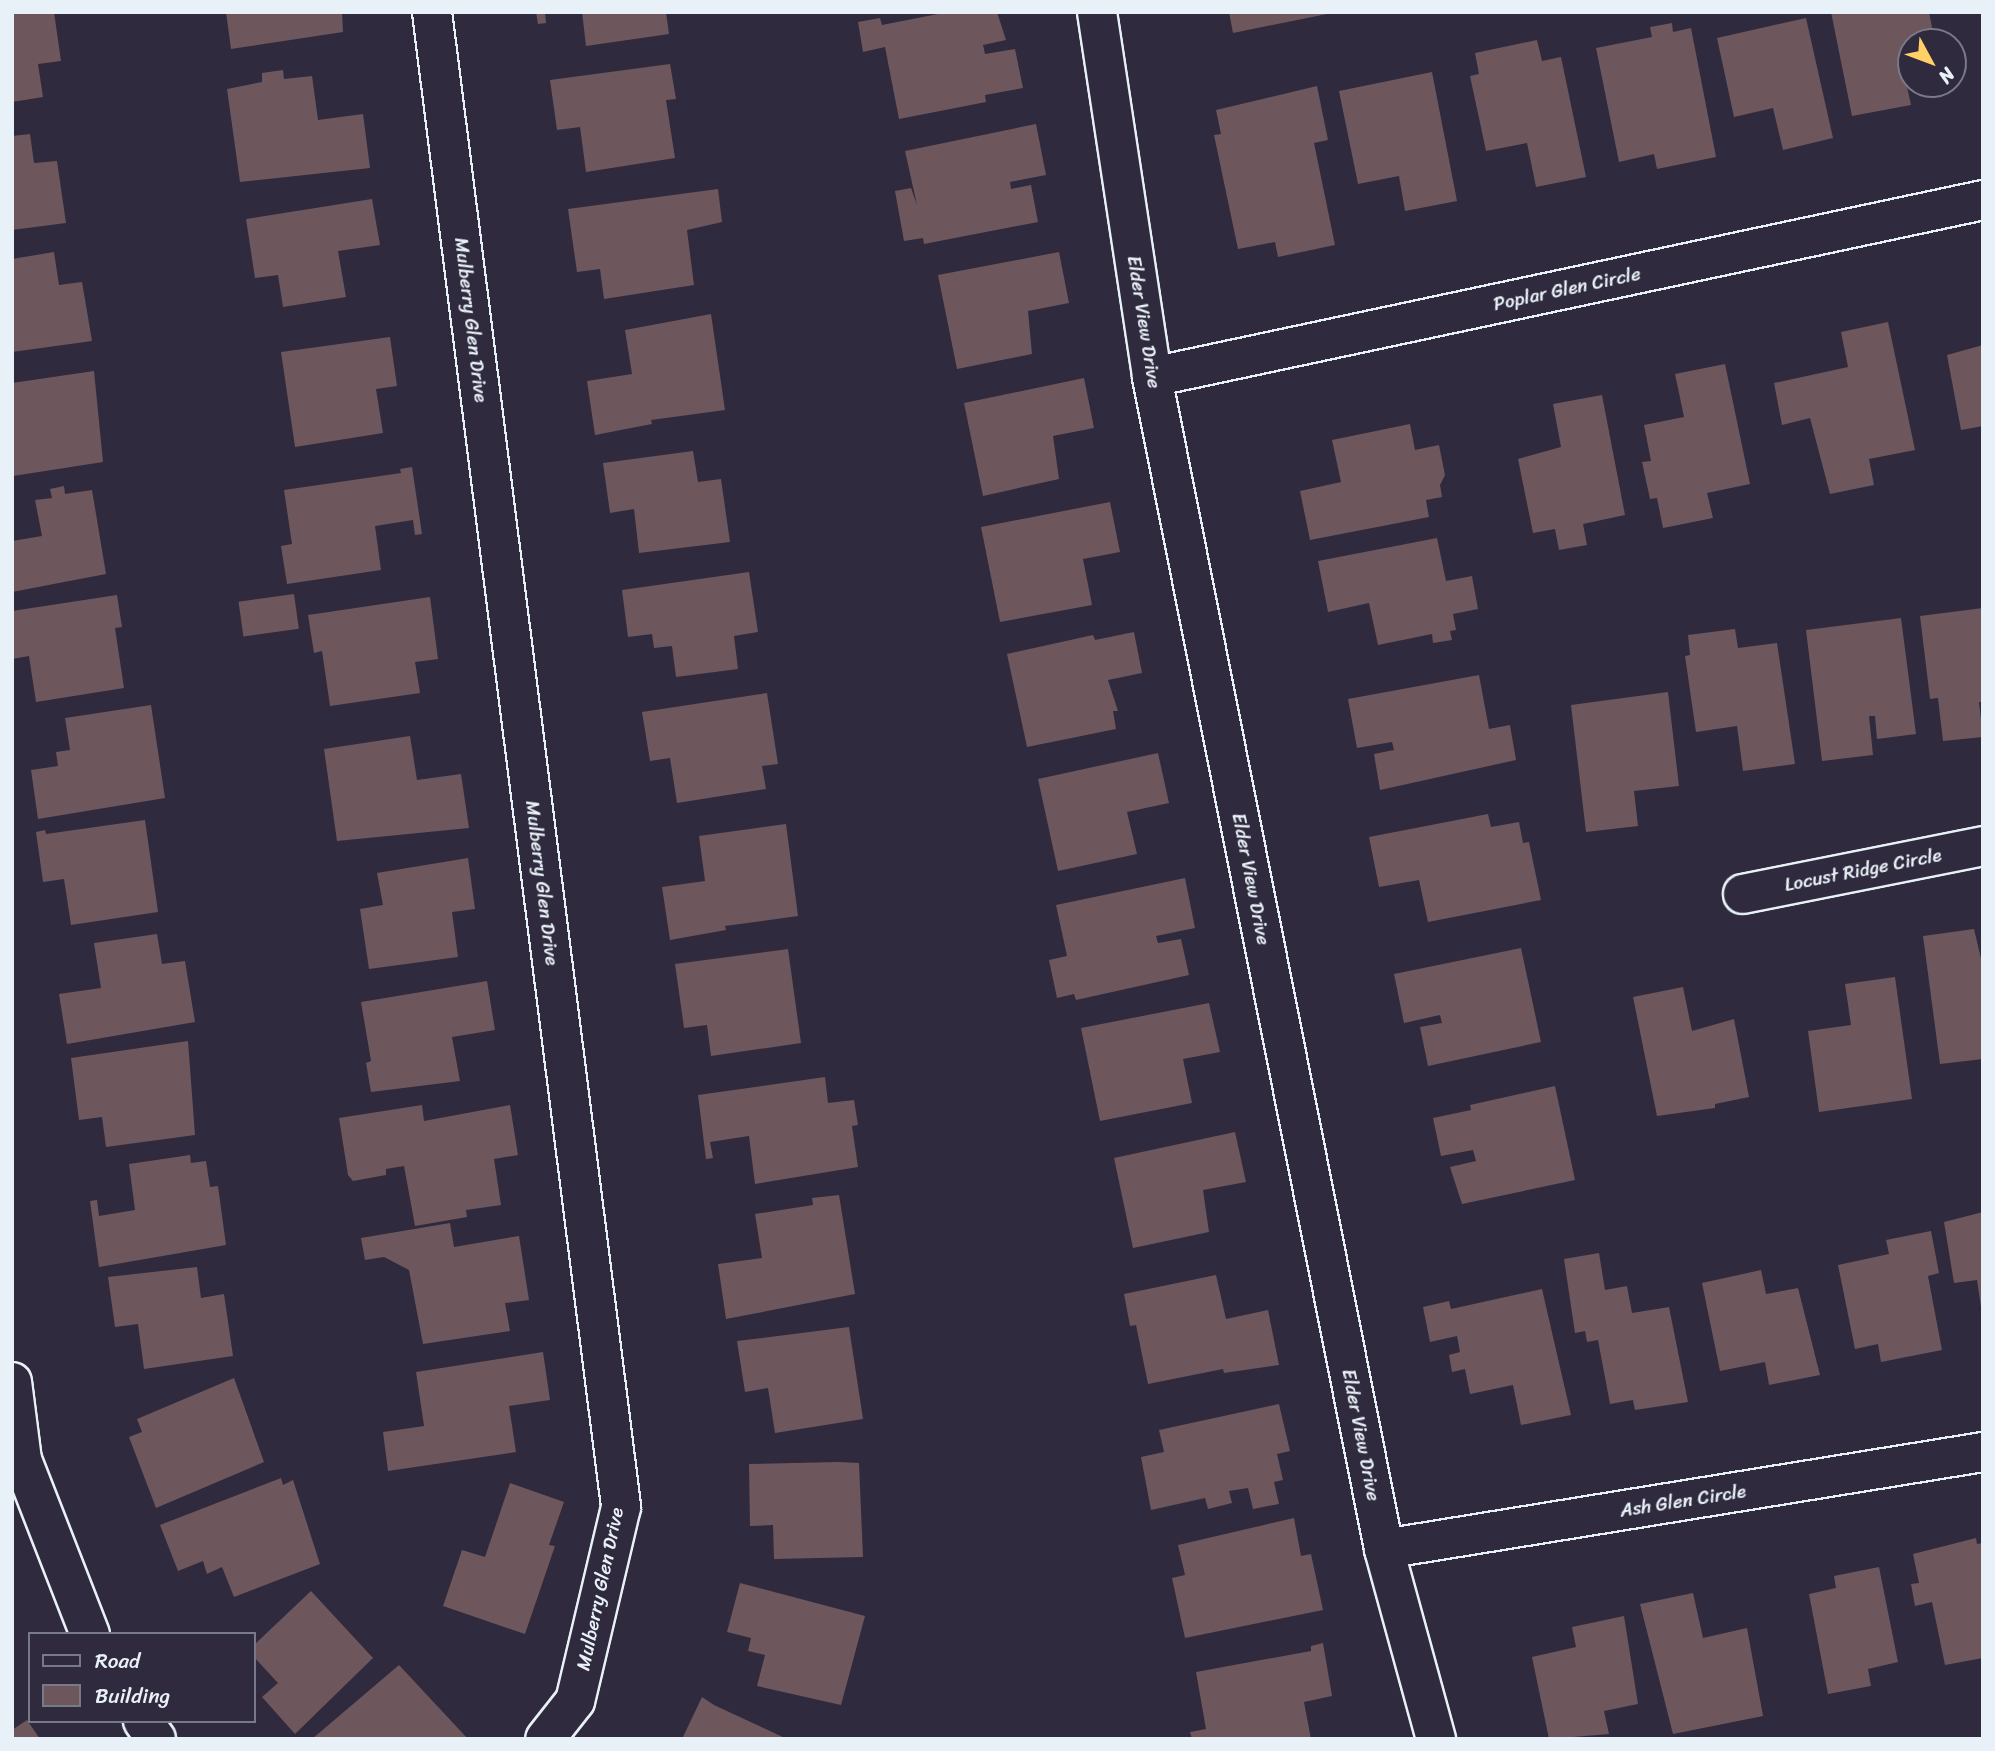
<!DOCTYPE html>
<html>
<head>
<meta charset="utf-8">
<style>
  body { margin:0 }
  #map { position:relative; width:1995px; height:1751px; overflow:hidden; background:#2f2a3d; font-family:Sriracha,sans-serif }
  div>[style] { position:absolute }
  .building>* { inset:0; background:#6d575c; transform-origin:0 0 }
  .roads { filter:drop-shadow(2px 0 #e8f1f8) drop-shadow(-2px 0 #e8f1f8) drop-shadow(0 2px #e8f1f8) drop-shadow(0 -2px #e8f1f8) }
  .minor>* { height:38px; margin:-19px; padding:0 19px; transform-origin:19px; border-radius:19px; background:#2f2a3d }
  span { translate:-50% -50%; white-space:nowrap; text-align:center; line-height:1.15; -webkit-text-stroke:6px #2f2a3d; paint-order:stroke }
  .street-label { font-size:19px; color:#e8f1f8 }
  .frame { position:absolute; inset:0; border:14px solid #e8f1f8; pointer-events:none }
  .legend { position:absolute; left:28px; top:1632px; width:228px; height:91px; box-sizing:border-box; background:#2f2a3d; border:2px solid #797a88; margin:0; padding:9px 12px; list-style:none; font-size:21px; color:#e8f1f8 }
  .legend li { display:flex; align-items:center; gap:14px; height:35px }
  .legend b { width:35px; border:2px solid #797a88 }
  .north { position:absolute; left:1897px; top:28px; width:70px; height:70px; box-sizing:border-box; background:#2f2a3d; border:2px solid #797a88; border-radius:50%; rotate:131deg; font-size:19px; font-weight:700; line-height:28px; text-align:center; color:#e8f1f8 }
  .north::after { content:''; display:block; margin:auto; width:24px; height:32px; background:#ffd166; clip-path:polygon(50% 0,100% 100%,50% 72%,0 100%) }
</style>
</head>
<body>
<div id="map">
  <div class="building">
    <div style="clip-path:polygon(12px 12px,54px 12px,61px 61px,38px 64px,43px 97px,12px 102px)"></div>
    <div style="clip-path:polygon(226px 12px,342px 12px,343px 32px,231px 49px)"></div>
    <div style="clip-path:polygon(536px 12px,545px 12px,546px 23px,538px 24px)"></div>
    <div style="clip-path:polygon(582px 12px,666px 12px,669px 34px,586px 46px)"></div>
    <div style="clip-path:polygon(948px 12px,997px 12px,1006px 40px,983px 45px,985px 54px,1015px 49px,1023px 88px,985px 95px,986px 102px,899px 119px,885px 47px,863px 52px,858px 22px,880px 18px,882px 25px)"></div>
    <div style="clip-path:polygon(1229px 12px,1332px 12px,1332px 13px,1233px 33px)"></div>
    <div style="clip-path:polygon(1831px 12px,1929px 12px,1935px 42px,1911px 42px,1911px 81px,1906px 82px,1911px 105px,1852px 116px)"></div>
    <div style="clip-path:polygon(1806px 18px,1833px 138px,1783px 150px,1773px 108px,1734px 117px,1717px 38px)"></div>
    <div style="clip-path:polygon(1672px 23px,1673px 32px,1691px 28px,1716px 157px,1657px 169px,1654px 154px,1619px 162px,1596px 48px,1652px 37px,1650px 27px)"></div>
    <div style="clip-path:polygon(1537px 40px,1542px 61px,1561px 57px,1586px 177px,1536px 187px,1527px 143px,1486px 151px,1470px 76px,1479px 74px,1475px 53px)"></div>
    <div style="clip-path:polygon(670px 64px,676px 99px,666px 100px,675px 158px,586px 172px,580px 127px,557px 130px,550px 80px)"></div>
    <div style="clip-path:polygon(283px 70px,284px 79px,312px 76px,318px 120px,363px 114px,370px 168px,240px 182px,227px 89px,262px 82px,262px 73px)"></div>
    <div style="clip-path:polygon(1432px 72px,1457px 201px,1405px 211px,1399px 176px,1358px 184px,1339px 91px)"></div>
    <div style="clip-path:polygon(1317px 86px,1328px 140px,1314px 143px,1335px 245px,1278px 257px,1275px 242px,1238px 249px,1214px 135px,1221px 134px,1216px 110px)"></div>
    <div style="clip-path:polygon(1036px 124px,1046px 175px,1010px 182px,1011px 189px,1031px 185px,1038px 222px,924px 244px,923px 238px,904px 241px,895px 191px,911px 188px,917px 205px,905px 151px)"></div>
    <div style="clip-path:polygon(30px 134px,34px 163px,57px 161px,66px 223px,12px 230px,12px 136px)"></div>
    <div style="clip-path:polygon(718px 189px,722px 222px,687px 230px,694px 285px,604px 299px,600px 269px,577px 272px,568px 209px)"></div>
    <div style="clip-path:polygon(372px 199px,380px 245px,338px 251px,346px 297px,283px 307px,278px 275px,255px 278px,246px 219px)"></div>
    <div style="clip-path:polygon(54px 252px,59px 285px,82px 282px,92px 341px,12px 352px,12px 259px)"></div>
    <div style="clip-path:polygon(1059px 252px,1069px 303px,1028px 311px,1032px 354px,957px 369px,938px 275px)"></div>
    <div style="clip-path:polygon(711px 314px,725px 410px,651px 420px,652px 424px,595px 435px,587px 381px,632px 374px,625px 330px)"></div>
    <div style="clip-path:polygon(1888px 322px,1915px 450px,1869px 459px,1874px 485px,1830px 494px,1810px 418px,1782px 425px,1774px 383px,1848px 367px,1841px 332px)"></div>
    <div style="clip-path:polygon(390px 337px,397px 386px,376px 389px,383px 433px,295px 447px,281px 352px)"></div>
    <div style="clip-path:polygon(1983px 345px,1983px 426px,1961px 430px,1947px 355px)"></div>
    <div style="clip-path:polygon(1725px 364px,1750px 484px,1707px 493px,1713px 518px,1663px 528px,1657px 498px,1650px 499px,1642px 462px,1651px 461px,1644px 425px,1684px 417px,1675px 374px)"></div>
    <div style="clip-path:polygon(94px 371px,103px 462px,13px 476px,12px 383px)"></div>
    <div style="clip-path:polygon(1084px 378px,1094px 428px,1053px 436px,1059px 479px,983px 496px,964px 403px)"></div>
    <div style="clip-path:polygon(1602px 395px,1625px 515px,1583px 524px,1587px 545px,1559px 550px,1555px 529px,1533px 533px,1518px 459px,1561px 447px,1553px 404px)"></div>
    <div style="clip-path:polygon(1410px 424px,1415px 450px,1439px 445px,1445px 475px,1440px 485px,1442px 497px,1426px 500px,1429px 517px,1310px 540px,1300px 491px,1341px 482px,1332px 440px)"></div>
    <div style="clip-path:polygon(693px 451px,698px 482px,721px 479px,730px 542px,639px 553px,634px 509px,610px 513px,603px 463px)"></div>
    <div style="clip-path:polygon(412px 467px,422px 534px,415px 535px,413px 520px,375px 526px,381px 570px,287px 584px,281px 546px,292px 544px,284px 490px,401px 473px,400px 469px)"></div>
    <div style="clip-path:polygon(64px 486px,65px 494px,92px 490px,106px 574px,12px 592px,12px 541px,42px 536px,35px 500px,52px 498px,50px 489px)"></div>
    <div style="clip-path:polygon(1110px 502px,1120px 552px,1083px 559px,1092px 605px,1000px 622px,981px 527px)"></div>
    <div style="clip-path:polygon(1437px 538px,1446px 581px,1472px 576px,1478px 609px,1453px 614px,1456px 630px,1450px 631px,1452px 640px,1433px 643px,1432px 634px,1378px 645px,1369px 603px,1328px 612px,1318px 561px)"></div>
    <div style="clip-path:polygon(749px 572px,758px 632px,734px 636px,738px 669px,676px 677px,672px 646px,654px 648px,652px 634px,628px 637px,622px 590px)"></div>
    <div style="left:294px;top:594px;width:35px;height:56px;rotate:82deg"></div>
    <div style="clip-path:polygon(117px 595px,122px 627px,115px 628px,124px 688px,36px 702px,29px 656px,12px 659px,12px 611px)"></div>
    <div style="clip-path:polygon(430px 597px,438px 659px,415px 662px,420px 693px,330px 706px,322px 651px,314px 653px,308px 615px)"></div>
    <div style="clip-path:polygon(1983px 608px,1983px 702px,1979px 702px,1983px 737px,1943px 741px,1938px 698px,1930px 699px,1920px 616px)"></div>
    <div style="clip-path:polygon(1901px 618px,1916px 734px,1877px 739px,1875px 716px,1869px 716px,1873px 755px,1822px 761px,1806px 630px)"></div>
    <div style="clip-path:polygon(1735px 629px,1738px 648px,1777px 643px,1795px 764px,1743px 771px,1737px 726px,1696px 732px,1685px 656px,1690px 655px,1688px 635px)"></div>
    <div style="clip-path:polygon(1134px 632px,1142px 673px,1108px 680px,1118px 711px,1113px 711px,1116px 729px,1027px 747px,1007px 654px,1093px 635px,1095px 640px)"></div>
    <div style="clip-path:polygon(1479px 675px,1489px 729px,1510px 725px,1516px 760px,1380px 790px,1374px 754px,1394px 750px,1392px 742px,1357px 748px,1348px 699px)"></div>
    <div style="clip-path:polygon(1668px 692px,1679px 786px,1634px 791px,1638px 826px,1586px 832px,1571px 705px)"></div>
    <div style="clip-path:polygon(767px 693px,778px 764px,762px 766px,766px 789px,677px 803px,670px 758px,650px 761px,642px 712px)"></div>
    <div style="clip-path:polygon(151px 705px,165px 798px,38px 819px,31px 770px,58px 766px,56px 752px,70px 750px,65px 718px)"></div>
    <div style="clip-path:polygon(410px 736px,417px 780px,461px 774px,469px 828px,337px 841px,324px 749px)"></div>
    <div style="clip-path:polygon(1158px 753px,1169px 803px,1127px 812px,1137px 854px,1058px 871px,1038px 779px)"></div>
    <div style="clip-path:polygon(1488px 814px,1491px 827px,1519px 822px,1523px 843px,1529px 842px,1541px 900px,1428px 922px,1419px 880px,1379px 887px,1369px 837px)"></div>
    <div style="clip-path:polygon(145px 820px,158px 912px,71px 925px,64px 879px,43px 882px,36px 832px,45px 830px,46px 834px)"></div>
    <div style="clip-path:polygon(786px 824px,798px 916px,725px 926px,726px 930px,670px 940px,662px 887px,705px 881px,699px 836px)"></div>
    <div style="clip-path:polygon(468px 858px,475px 909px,452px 912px,458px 957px,369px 969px,360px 909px,383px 905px,377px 873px)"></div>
    <div style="clip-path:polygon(1185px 878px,1195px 928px,1156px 936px,1158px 943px,1181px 939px,1189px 975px,1076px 1000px,1074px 994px,1057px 998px,1049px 960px,1067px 956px,1056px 905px)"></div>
    <div style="clip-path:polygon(1974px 929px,1983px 967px,1983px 1059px,1940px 1064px,1923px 936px)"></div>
    <div style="clip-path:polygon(157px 934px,162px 964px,185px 961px,195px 1022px,67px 1044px,59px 994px,101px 988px,94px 943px)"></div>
    <div style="clip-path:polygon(1521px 948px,1541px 1042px,1428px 1066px,1420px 1027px,1442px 1023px,1440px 1015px,1404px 1023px,1394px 974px)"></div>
    <div style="clip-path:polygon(788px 949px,801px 1043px,711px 1056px,707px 1025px,684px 1028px,675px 964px)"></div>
    <div style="clip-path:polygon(1895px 977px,1912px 1099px,1819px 1112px,1808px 1031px,1851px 1025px,1845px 984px)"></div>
    <div style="clip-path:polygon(487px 981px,495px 1030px,452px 1037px,460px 1081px,371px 1092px,366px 1063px,371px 1061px,361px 1002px)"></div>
    <div style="clip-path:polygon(1683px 987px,1692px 1031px,1734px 1019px,1749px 1097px,1715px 1104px,1715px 1108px,1657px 1116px,1633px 997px)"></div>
    <div style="clip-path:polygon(1209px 1003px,1220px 1052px,1183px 1059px,1192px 1103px,1100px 1121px,1081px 1028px)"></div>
    <div style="clip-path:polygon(188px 1041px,195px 1135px,106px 1147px,102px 1117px,79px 1120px,71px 1058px)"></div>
    <div style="clip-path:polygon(825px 1077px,828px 1103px,854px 1100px,858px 1125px,852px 1126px,858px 1167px,755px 1184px,749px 1136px,710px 1142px,713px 1158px,706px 1159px,698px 1095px)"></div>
    <div style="clip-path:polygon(1555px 1086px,1575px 1180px,1462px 1204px,1450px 1167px,1476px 1161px,1473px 1150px,1441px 1156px,1433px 1118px,1471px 1110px,1470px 1105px)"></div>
    <div style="clip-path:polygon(422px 1105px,424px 1121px,510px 1105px,518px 1155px,494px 1159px,501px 1205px,466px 1210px,467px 1217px,415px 1226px,404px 1166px,386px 1169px,386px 1175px,353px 1181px,348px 1175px,339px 1118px)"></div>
    <div style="clip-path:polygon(1235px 1132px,1246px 1182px,1203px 1190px,1209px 1232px,1133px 1248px,1114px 1158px)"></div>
    <div style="clip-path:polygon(190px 1155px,191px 1163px,206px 1161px,210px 1187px,218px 1186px,226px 1245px,99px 1267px,90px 1201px,97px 1200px,99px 1216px,135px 1210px,129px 1164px)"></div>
    <div style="clip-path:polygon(839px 1195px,855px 1294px,726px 1319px,718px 1264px,762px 1258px,755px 1214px,813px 1205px,812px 1198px)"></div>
    <div style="clip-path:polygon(1983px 1212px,1983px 1307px,1981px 1307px,1977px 1280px,1954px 1283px,1944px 1222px)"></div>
    <div style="clip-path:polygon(450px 1223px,454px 1247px,519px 1236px,529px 1300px,505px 1303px,510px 1331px,423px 1344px,409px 1270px,384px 1257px,365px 1260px,361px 1238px)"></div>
    <div style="clip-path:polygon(1931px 1231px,1939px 1273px,1928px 1276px,1942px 1350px,1881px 1362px,1878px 1344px,1855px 1349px,1838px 1265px,1889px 1254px,1886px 1240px)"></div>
    <div style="clip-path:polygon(1599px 1253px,1605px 1290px,1627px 1286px,1632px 1313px,1669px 1307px,1688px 1402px,1635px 1410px,1633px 1400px,1610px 1404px,1598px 1340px,1587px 1342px,1585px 1331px,1575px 1333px,1564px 1259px)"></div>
    <div style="clip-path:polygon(197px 1267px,201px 1298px,224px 1294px,233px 1356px,144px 1369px,138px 1324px,115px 1327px,108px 1277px)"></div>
    <div style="clip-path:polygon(1761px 1270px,1766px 1294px,1798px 1288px,1820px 1375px,1769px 1385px,1765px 1362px,1720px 1371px,1702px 1283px)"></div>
    <div style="clip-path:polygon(1216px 1275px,1226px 1319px,1268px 1310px,1279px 1365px,1224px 1373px,1223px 1369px,1148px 1384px,1136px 1325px,1130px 1326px,1124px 1294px)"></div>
    <div style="clip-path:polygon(1542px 1289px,1571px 1415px,1521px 1425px,1513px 1385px,1470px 1394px,1465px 1369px,1452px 1372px,1449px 1355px,1460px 1352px,1457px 1336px,1430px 1342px,1423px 1307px,1449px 1301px,1451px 1309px)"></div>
    <div style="clip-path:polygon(849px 1327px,863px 1419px,775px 1433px,768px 1388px,745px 1392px,737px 1341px)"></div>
    <div style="clip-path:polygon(543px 1352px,550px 1400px,509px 1406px,516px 1452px,388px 1471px,383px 1432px,424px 1426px,416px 1372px)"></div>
    <div style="clip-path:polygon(234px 1378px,264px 1462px,156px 1508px,129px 1437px,142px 1432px,137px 1419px)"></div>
    <div style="clip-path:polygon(1279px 1404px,1290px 1451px,1277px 1454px,1283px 1480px,1274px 1482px,1279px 1504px,1253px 1509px,1248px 1488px,1229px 1491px,1232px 1503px,1208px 1509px,1205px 1498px,1151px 1510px,1141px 1457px,1164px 1452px,1159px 1430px)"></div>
    <div style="clip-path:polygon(838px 1462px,859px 1463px,863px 1557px,774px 1559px,773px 1525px,750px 1526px,749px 1464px)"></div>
    <div style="clip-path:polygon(281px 1478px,283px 1485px,293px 1480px,320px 1564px,234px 1597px,222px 1567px,207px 1574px,203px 1561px,178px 1571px,160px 1525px)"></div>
    <div style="clip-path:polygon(510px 1483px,564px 1502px,549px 1545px,555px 1546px,525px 1634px,443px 1606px,462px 1550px,485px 1557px)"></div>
    <div style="clip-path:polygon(1294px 1518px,1301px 1556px,1311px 1554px,1323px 1610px,1185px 1638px,1172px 1578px,1185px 1575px,1178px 1545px)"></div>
    <div style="clip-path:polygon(1976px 1538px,1977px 1544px,1983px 1543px,1983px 1658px,1945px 1665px,1932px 1602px,1915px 1606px,1911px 1584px,1919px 1583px,1913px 1554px)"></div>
    <div style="clip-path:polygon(1879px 1567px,1898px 1662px,1868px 1669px,1871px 1686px,1828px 1694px,1809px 1594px,1836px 1588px,1834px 1576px)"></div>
    <div style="clip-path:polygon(740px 1583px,865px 1616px,841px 1705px,757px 1686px,765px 1655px,748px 1651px,751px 1638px,727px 1632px)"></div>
    <div style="clip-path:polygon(311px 1591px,373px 1658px,295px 1734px,262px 1697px,278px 1683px,254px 1657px,254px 1645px)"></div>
    <div style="clip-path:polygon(1693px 1593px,1703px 1638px,1747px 1628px,1763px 1716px,1673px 1734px,1640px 1604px)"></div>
    <div style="clip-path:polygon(1624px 1616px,1638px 1704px,1604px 1711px,1609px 1734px,1549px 1739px,1532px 1657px,1576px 1647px,1572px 1627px)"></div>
    <div style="clip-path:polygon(1323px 1643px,1332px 1696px,1304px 1702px,1311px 1739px,1192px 1739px,1190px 1732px,1206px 1729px,1196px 1672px,1311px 1651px,1311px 1646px)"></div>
    <div style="clip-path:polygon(399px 1665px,468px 1739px,312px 1739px)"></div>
    <div style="clip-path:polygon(702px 1697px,714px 1705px,787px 1739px,682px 1739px)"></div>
    <div style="clip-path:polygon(27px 1720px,40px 1739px,12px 1739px,12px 1730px)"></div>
  </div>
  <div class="roads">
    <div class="minor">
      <div style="left:432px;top:12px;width:1507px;rotate:82.79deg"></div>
      <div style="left:621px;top:1507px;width:199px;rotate:103.3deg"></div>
      <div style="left:575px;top:1701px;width:48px;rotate:128.3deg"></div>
      <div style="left:1097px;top:12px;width:369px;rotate:81.4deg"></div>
      <div style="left:1152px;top:377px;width:1195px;rotate:78.8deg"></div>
      <div style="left:1384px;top:1549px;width:197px;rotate:74.7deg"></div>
      <div style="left:1152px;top:377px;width:850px;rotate:-12.02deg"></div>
      <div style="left:1743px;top:894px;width:245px;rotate:-11.3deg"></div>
      <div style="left:12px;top:1382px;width:79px;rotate:82.7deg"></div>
      <div style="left:22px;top:1460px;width:187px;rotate:68.7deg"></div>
      <div style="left:1384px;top:1549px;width:607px;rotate:-9.2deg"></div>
      <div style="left:143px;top:1721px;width:22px;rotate:54deg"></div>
    </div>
  </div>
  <div class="street-label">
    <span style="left:1567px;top:289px;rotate:-12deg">Poplar Glen Circle</span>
    <span style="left:471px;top:320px;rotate:83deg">Mulberry Glen Drive</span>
    <span style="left:1144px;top:322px;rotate:81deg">Elder View Drive</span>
    <span style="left:1863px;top:870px;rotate:-11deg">Locust Ridge Circle</span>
    <span style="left:1251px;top:879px;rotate:79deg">Elder View Drive</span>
    <span style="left:542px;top:883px;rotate:83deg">Mulberry Glen Drive</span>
    <span style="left:1361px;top:1435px;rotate:79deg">Elder View Drive</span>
    <span style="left:1683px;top:1501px;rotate:-9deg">Ash Glen Circle</span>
    <span style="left:600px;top:1589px;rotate:-78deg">Mulberry Glen Drive</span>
  </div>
  <div class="frame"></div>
  <ul class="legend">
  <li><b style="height:9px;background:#2f2a3d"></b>Road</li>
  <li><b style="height:19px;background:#6d575c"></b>Building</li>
  </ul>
  <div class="north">N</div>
</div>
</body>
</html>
